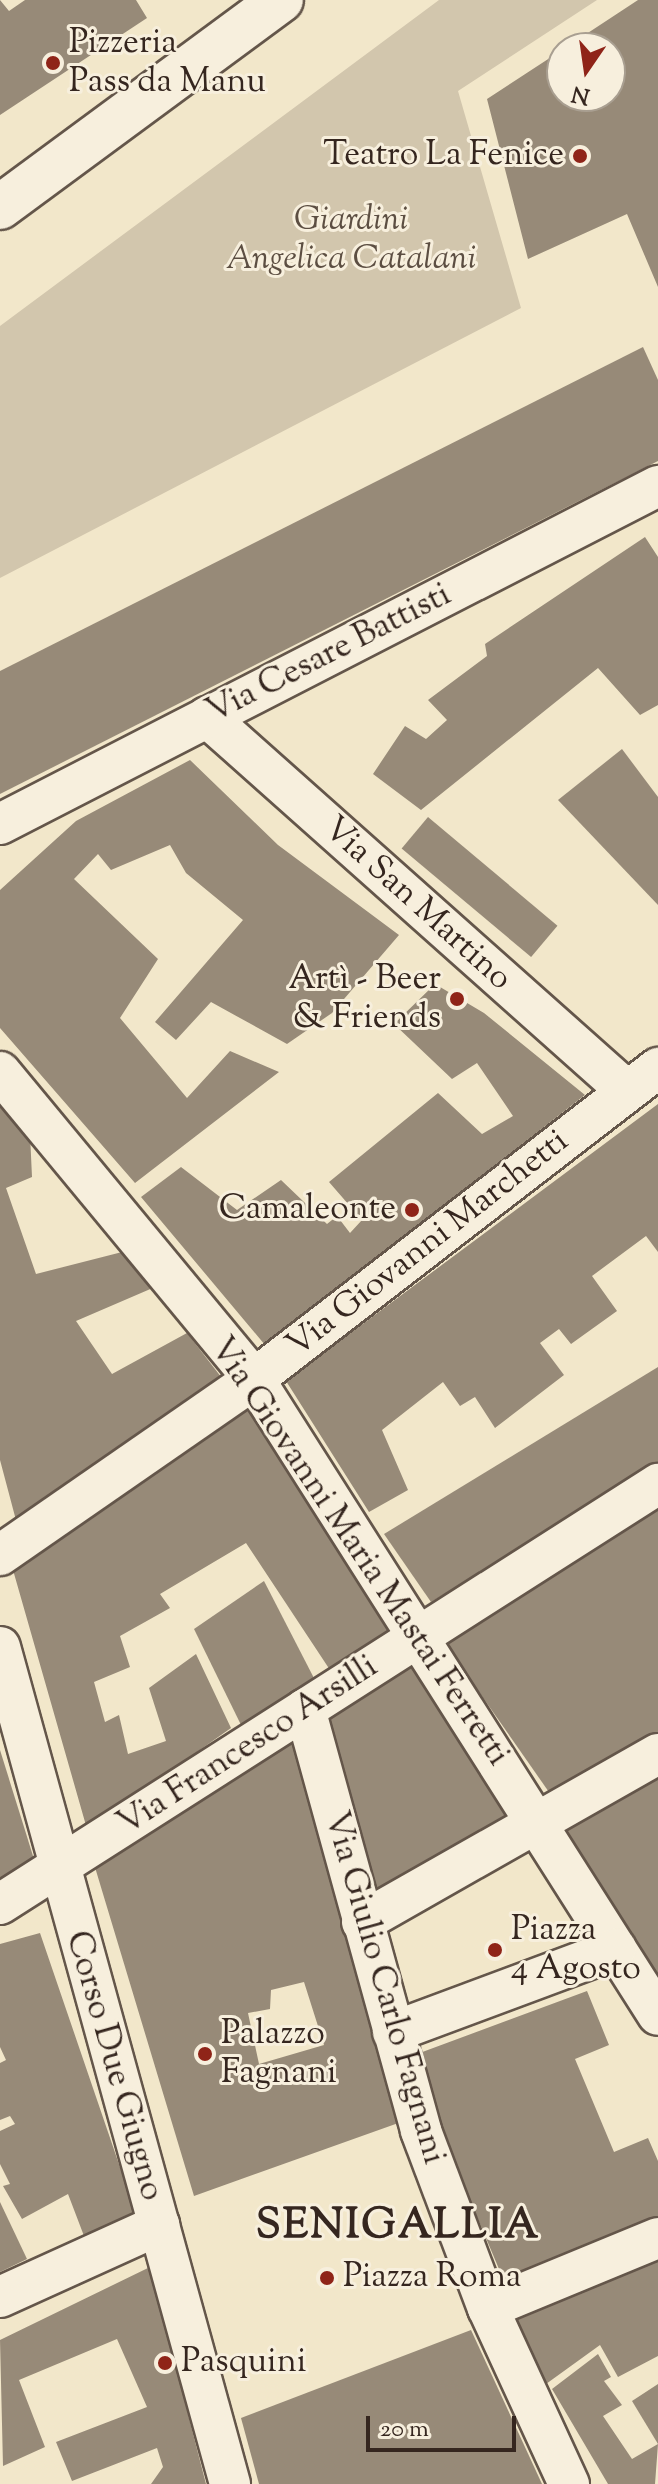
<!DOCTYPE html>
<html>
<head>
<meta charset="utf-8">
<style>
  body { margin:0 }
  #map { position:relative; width:658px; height:2484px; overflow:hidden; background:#f2e7ca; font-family:"Sorts Mill Goudy",serif }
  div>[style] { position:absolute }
  .green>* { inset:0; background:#d2c6ad }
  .building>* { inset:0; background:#978a78; transform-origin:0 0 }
  .roads { filter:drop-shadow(2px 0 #64564a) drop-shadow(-2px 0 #64564a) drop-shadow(0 2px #64564a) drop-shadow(0 -2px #64564a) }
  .street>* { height:40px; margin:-20px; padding:0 20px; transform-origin:20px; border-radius:20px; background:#f7efdd }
  .secondary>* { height:44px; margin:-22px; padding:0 22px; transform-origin:22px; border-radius:22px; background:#f7efdd }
  .dots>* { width:22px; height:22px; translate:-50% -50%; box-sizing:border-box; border:4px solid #f7efdd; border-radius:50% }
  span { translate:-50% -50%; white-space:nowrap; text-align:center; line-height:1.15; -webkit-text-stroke:6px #f7efdd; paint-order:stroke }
  .poi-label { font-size:34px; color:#35261f }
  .left { translate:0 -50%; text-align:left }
  .right { translate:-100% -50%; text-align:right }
  .park-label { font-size:34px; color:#5c4e42; font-style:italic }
  .street-label { font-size:34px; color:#35261f }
  .district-label { font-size:42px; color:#35261f; font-weight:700; letter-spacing:2px }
  .north { position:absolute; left:546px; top:32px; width:80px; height:80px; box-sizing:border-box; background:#f7efdd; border:2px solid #a99f91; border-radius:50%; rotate:193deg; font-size:22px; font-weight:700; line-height:32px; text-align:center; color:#35261f }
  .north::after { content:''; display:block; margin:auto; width:28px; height:36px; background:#8f2418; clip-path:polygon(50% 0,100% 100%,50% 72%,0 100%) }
  .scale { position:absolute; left:366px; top:2416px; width:150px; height:36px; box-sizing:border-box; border:4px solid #35261f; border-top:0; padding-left:10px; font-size:24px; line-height:28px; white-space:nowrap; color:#35261f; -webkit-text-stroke:6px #f7efdd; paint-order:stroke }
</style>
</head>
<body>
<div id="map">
  <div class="green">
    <div style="clip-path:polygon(439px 0,597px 0,458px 91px,521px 308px,0 578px,0 326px)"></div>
  </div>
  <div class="building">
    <div style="clip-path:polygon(0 0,9px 11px,25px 0,136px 0,147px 18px,0 115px)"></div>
    <div style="clip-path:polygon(638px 0,658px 0,658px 287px,627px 214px,528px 259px,487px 99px,562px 50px,562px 96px,610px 96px,610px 48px,565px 48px)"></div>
    <div style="clip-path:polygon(643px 347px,658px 380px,658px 461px,0 794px,0 671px)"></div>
    <div style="clip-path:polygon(645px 537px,658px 557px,658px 705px,640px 715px,598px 668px,421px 810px,373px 774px,405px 726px,426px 739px,447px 720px,428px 700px,487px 656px,485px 644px)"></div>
    <div style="clip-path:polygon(622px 749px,658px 797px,658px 905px,558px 800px)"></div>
    <div style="clip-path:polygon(190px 760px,278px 845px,399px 935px,332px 1013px,287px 1044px,211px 1002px,176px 1040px,155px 1022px,243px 920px,186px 873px,170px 845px,111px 870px,98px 854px,74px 879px,158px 959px,120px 1018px,187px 1098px,230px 1051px,279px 1072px,135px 1183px,0 1028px,0 890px,76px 821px)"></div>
    <div style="left:428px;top:817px;width:169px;height:41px;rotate:40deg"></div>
    <div style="clip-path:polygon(435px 984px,484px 1013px,585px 1095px,265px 1345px,141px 1197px,181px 1167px,237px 1210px,281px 1180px,327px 1224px,337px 1216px,350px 1233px,362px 1220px,329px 1182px,438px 1093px,482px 1134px,513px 1116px,477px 1063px,452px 1079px,394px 1024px)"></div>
    <div style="clip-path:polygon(0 1098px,30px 1134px,32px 1177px,6px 1188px,36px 1274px,130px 1250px,155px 1287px,76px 1321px,112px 1374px,187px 1333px,225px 1382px,17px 1524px,0 1460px)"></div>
    <div style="clip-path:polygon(658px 1104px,658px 1252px,646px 1236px,592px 1276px,617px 1311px,571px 1344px,559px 1329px,540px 1343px,564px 1375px,495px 1428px,475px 1397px,460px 1406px,443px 1382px,382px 1430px,408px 1490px,369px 1512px,286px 1381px)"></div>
    <div style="clip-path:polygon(658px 1367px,658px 1465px,431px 1602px,384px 1534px)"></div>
    <div style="clip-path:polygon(250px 1401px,398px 1629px,330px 1670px,246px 1543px,160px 1594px,170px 1608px,120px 1636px,130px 1667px,94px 1682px,105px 1722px,119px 1715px,128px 1754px,166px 1741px,149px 1688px,196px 1654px,231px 1728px,87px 1829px,13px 1570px)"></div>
    <div style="clip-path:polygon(658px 1506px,658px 1735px,551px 1795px,444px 1642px)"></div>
    <div style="clip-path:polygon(264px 1581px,317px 1684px,243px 1729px,194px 1629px)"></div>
    <div style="clip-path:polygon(415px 1658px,513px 1819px,373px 1897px,325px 1719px)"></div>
    <div style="clip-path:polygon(evenodd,303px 1726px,404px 2121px,194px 2196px,94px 1864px,303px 1726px,304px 1982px,324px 2045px,259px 2064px,248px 2013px,270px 2009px,271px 1990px,304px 1982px)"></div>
    <div style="clip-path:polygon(0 1750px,38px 1872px,0 1895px)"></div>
    <div style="clip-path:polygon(658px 1772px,658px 1986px,557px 1827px)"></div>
    <div style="clip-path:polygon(40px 1933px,136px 2214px,84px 2236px,68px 2194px,22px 2219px,3px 2186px,10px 2184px,0 2164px,0 2131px,15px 2124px,10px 2116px,0 2120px,0 2063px,6px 2060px,0 2047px,0 1944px)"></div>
    <div style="clip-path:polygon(587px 1991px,609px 2045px,575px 2059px,614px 2152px,648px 2138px,658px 2161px,658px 2225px,507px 2288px,435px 2117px,417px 2054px)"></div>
    <div style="clip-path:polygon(0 2202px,27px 2259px,0 2272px)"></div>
    <div style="clip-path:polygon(658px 2250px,658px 2356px,618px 2377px,600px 2345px,546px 2384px,512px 2313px)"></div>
    <div style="clip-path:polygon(150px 2267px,206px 2484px,151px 2484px,163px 2467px,157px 2448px,72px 2481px,56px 2442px,147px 2407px,117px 2339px,19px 2380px,45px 2447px,3px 2466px,0 2340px)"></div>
    <div style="clip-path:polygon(471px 2330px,542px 2484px,259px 2484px,241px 2418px)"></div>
    <div style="clip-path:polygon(598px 2354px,611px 2377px,604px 2381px,622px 2405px,603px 2416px,632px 2459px,658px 2444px,655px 2484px,608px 2484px,552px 2389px)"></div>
    <div style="clip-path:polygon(658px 2384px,658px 2444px,632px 2401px)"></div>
  </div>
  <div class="roads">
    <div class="street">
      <div style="left:207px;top:717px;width:562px;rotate:41.68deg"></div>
      <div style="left:0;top:824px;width:740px;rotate:-27.19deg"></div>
      <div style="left:0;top:1072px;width:398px;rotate:50.4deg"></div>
      <div style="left:254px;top:1379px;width:753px;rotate:57.58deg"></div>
      <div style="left:0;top:1555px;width:309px;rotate:-34.7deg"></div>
      <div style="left:254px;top:1379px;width:510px;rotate:-37.59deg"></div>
      <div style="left:0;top:1647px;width:868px;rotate:74.63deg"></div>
      <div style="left:305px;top:1709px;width:438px;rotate:74.6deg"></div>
      <div style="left:421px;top:2131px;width:189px;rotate:69.3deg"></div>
      <div style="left:488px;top:2308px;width:194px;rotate:65.3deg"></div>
      <div style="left:0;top:1904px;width:781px;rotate:-32.55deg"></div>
      <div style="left:362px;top:1922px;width:340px;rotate:-29.6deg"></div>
      <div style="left:393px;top:2032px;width:238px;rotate:-20.4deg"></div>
      <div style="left:0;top:2297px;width:175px;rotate:-24.4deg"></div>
      <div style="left:488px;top:2308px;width:184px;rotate:-22.4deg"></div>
    </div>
    <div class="secondary">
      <div style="left:0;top:207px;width:349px;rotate:-36.4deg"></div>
    </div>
  </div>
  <div class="dots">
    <div style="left:53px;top:63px;background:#8f2418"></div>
    <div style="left:580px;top:156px;background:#8f2418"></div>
    <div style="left:457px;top:999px;background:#8f2418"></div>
    <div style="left:412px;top:1210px;background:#8f2418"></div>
    <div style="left:495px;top:1950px;background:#8f2418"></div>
    <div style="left:205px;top:2054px;background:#8f2418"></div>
    <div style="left:327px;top:2278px;background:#8f2418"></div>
    <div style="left:165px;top:2363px;background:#8f2418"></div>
  </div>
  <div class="poi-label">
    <span class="left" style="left:69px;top:63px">Pizzeria<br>Pass da Manu</span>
    <span class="right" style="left:564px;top:156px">Teatro La Fenice</span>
    <span class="right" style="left:441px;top:999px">Artì - Beer<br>&amp; Friends</span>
    <span class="right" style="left:396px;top:1210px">Camaleonte</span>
    <span class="left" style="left:511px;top:1950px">Piazza<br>4 Agosto</span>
    <span class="left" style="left:221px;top:2054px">Palazzo<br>Fagnani</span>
    <span class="left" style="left:343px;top:2278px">Piazza Roma</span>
    <span class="left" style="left:181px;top:2363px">Pasquini</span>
  </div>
  <div class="park-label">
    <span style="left:351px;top:240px">Giardini<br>Angelica Catalani</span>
  </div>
  <div class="street-label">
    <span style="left:329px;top:654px;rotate:-27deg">Via Cesare Battisti</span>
    <span style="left:417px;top:904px;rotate:42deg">Via San Martino</span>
    <span style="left:428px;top:1244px;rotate:-38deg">Via Giovanni Marchetti</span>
    <span style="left:359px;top:1552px;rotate:56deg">Via Giovanni Maria Mastai Ferretti</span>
    <span style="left:248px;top:1746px;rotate:-33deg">Via Francesco Arsilli</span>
    <span style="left:384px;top:1988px;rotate:74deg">Via Giulio Carlo Fagnani</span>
    <span style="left:114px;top:2066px;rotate:74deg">Corso Due Giugno</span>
  </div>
  <div class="district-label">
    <span style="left:398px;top:2227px">SENIGALLIA</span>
  </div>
  <div class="north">N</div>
  <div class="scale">20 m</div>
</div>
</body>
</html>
